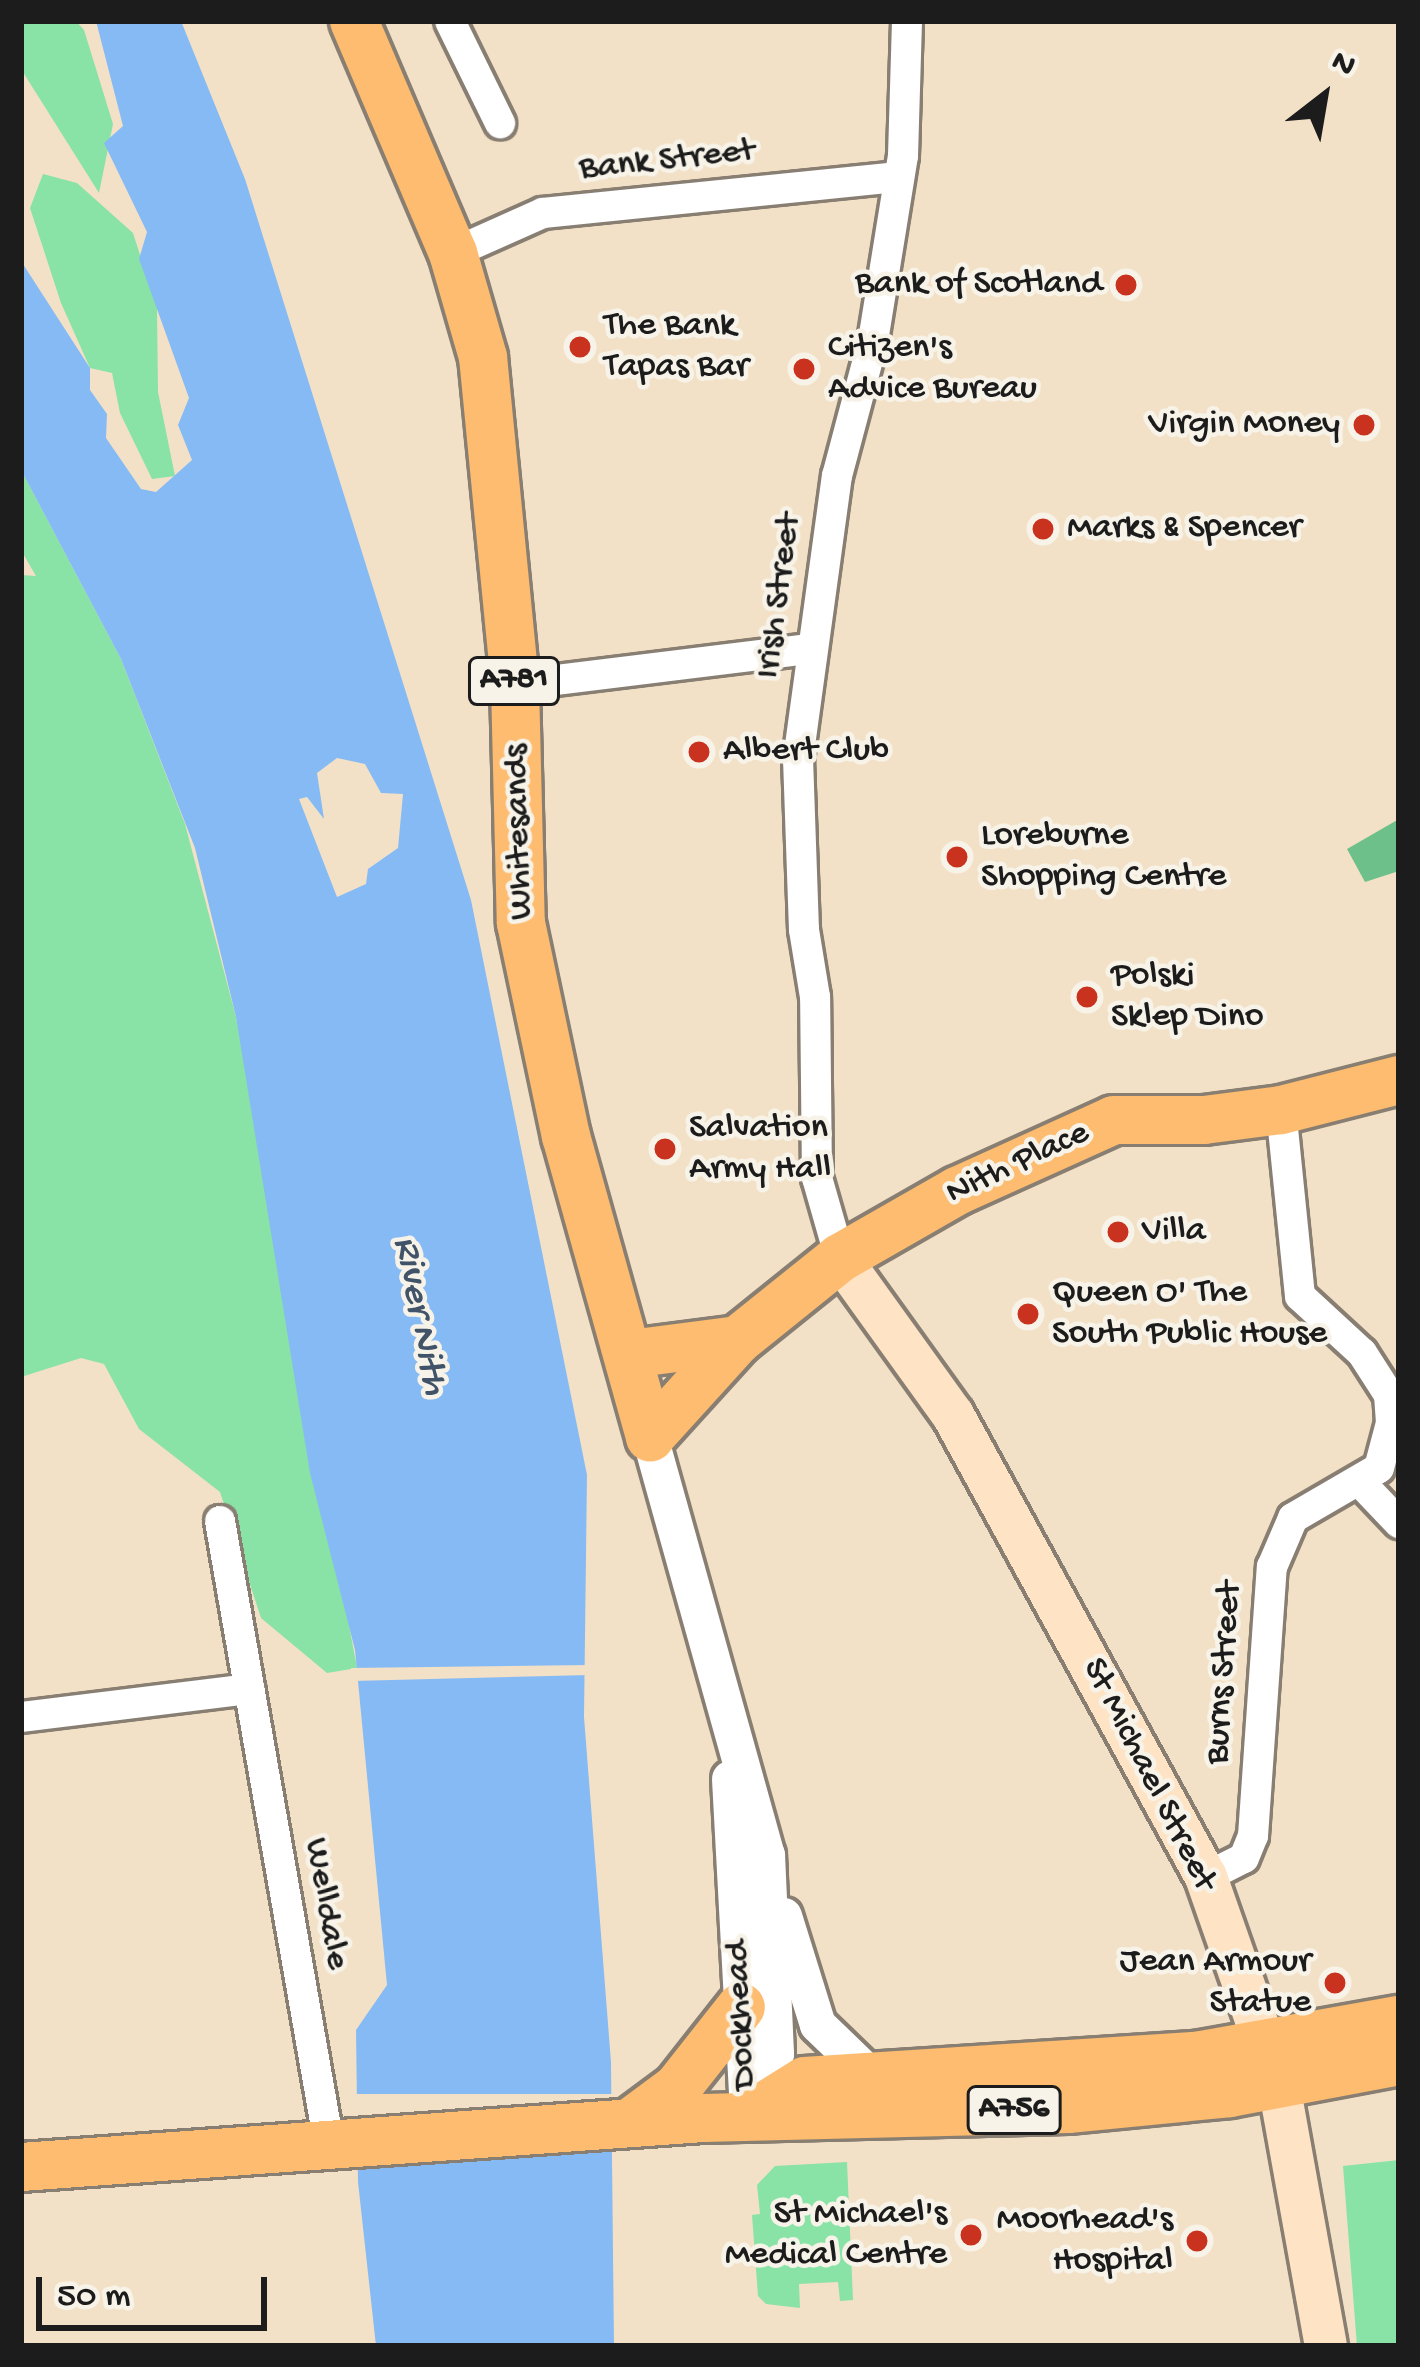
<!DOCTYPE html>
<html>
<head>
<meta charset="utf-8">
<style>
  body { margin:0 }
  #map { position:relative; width:1420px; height:2367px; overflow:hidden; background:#f3e1c7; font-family:"Gochi Hand",sans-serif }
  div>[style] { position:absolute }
  .green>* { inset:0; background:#89e2a6 }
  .forest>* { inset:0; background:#6ec08b }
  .water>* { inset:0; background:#86baf4 }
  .pier>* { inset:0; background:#f3e1c7; transform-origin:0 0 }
  .roads { filter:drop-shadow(3px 0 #887e72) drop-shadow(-3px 0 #887e72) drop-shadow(0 3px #887e72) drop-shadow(0 -3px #887e72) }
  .minor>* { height:30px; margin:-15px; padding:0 15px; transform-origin:15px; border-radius:15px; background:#fff }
  .tertiary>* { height:36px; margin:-18px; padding:0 18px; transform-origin:18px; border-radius:18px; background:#fff }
  .secondary>* { height:42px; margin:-21px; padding:0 21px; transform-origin:21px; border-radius:21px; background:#fee4c5 }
  .primary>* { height:48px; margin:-24px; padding:0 24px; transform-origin:24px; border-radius:24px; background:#fdbc6f }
  .dots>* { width:33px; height:33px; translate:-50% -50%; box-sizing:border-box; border:6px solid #f7f3e8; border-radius:50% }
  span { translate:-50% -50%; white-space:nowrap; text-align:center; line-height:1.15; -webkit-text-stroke:9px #f7f3e8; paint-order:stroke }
  .shield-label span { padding:3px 9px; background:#f7f3e8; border:3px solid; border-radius:9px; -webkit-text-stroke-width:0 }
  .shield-label { font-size:33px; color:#1c1c1c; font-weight:700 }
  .street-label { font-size:36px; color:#1c1c1c }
  .poi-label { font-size:36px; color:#1c1c1c }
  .right { translate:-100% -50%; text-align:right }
  .left { translate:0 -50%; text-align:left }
  .water-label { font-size:39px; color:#415368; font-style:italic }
  .frame { position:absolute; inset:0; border:24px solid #1c1c1c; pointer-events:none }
  .north { position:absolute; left:1264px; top:36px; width:120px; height:120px; -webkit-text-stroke:9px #f7f3e8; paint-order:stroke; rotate:31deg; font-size:33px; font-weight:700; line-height:48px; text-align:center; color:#1c1c1c }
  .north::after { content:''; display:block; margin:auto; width:42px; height:54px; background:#1c1c1c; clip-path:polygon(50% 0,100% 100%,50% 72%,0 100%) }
  .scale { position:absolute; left:36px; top:2277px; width:231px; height:54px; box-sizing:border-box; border:6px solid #1c1c1c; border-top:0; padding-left:15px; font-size:36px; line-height:42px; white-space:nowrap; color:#1c1c1c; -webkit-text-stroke:9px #f7f3e8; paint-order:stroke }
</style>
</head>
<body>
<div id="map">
  <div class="green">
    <div style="clip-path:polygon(21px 21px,76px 21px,84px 30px,113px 124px,99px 193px,21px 69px)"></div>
    <div style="clip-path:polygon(43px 174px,77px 183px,133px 233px,157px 307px,158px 392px,175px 476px,152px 479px,120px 413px,112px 373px,90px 368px,61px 303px,30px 208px)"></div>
    <div style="clip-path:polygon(21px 470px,121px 659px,185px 824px,236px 1017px,357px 1668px,327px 1673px,261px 1618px,220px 1492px,139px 1429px,104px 1364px,81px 1358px,21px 1377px,21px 575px,36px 576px,21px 550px)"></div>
    <div style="clip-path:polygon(1399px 2160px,1399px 2346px,1357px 2346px,1343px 2166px)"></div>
    <div style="clip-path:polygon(847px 2162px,853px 2300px,840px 2301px,838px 2282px,799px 2284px,800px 2308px,766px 2304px,758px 2296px,752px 2215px,760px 2214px,757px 2185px,775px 2166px)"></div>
  </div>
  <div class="forest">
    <div style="clip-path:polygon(1399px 819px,1399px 871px,1365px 882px,1347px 849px)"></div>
  </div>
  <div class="water">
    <div style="clip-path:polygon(evenodd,96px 21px,181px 21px,245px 179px,471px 900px,587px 1475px,584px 1717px,611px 2062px,614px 2346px,376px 2346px,358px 2182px,356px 2030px,387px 1985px,355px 1650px,310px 1473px,236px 1017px,195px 848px,121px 659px,21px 470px,21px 261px,90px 368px,90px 390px,107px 414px,106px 438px,141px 489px,156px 492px,192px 460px,178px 425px,189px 398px,139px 259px,147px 232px,104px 143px,123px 126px,96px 21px,337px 758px,365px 764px,381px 793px,403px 794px,398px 848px,368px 869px,366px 884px,337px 897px,299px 799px,307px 797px,324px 819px,317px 773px,337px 758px)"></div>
  </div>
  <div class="pier">
    <div style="clip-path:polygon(590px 1665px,590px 1675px,352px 1681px,351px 1668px)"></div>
    <div style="left:616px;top:2094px;width:55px;height:266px;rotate:90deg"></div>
  </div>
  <div class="roads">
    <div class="minor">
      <div style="left:450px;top:21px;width:114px;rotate:63.9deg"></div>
      <div style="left:453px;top:253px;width:98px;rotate:-24deg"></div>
      <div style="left:543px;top:213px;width:355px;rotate:-5.8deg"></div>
      <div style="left:515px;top:685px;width:296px;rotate:-7deg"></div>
      <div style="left:840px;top:1258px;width:83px;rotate:-106deg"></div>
      <div style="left:817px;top:1178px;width:181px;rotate:-90.6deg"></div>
      <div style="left:815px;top:997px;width:68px;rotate:-99.3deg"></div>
      <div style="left:804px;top:930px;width:170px;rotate:-92deg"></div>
      <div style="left:798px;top:760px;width:287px;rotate:-82.2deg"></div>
      <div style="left:837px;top:476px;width:140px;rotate:-75.1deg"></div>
      <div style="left:873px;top:341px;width:187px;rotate:-80.8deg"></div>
      <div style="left:903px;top:156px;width:135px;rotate:-88.3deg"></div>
      <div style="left:1360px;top:1482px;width:57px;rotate:46.4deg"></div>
      <div style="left:220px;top:1521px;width:621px;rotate:80.08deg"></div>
      <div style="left:21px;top:1717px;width:230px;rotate:-7deg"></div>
      <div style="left:1206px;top:1877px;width:42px;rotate:-26.6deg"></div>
      <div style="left:1244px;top:1858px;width:24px;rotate:-68deg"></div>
      <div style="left:1253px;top:1836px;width:270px;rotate:-86deg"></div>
      <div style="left:1272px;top:1567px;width:53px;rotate:-66.8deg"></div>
      <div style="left:1293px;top:1518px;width:99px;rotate:-30.2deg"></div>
      <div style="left:1379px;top:1468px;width:47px;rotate:-75.1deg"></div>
      <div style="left:1391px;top:1423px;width:28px;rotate:-94deg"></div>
      <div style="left:1389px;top:1395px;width:50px;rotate:-122.7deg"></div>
      <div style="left:1362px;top:1353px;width:84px;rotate:-137.4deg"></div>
      <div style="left:1300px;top:1296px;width:187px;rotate:-95.8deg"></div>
    </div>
    <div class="tertiary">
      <div style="left:650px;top:1437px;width:434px;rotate:74.4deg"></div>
      <div style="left:767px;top:1855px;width:199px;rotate:87.4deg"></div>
      <div style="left:776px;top:2054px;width:69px;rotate:114deg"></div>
      <div style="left:730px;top:1779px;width:328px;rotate:86.9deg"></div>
      <div style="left:784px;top:1916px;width:114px;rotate:72.7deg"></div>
      <div style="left:818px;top:2025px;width:72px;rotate:43.9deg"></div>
    </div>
    <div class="secondary">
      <div style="left:840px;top:1258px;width:193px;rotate:54.3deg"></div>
      <div style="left:953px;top:1415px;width:527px;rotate:61.29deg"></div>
      <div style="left:1206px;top:1877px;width:220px;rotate:70.7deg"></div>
      <div style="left:1279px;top:2085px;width:265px;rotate:79.8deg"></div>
    </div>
    <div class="primary">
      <div style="left:354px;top:21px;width:252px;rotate:66.9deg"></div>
      <div style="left:453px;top:253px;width:108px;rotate:73.9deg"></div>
      <div style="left:483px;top:357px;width:330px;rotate:84.4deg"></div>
      <div style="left:515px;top:685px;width:238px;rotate:88.6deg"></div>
      <div style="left:521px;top:923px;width:218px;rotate:78.1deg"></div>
      <div style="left:566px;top:1136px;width:313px;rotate:74.4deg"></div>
      <div style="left:630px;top:1354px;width:109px;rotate:-7.4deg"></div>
      <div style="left:650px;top:1437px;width:131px;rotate:-47.8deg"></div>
      <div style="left:738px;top:1340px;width:131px;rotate:-38.8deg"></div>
      <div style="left:840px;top:1258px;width:135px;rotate:-29.8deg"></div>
      <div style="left:957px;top:1191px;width:172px;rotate:-24.3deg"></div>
      <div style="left:1114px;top:1120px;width:90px"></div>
      <div style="left:1204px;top:1120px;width:78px;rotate:-7.4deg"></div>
      <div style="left:1281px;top:1110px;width:122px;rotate:-14.3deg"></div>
      <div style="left:752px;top:2114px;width:62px;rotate:-31.9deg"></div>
      <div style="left:805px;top:2081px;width:392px;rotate:-3.7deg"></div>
      <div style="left:1196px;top:2056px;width:206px;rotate:-10.1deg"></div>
      <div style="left:631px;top:2122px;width:57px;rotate:-36.5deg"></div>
      <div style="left:677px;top:2088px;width:103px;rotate:-51.7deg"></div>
      <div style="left:21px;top:2167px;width:684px;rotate:-4.11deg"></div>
      <div style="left:703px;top:2118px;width:365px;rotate:-1.4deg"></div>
      <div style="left:1068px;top:2109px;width:163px;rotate:-5.6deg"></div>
      <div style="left:1230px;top:2093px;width:172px;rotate:-10.7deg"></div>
    </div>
  </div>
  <div class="dots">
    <div style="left:1126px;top:285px;background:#c8321e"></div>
    <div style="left:580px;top:347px;background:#c8321e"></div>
    <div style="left:804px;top:369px;background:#c8321e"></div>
    <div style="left:1364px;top:425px;background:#c8321e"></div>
    <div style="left:1043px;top:529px;background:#c8321e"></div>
    <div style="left:699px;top:752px;background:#c8321e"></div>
    <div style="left:957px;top:857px;background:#c8321e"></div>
    <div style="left:1087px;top:997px;background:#c8321e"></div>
    <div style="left:665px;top:1149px;background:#c8321e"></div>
    <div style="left:1118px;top:1232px;background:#c8321e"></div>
    <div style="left:1028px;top:1314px;background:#c8321e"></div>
    <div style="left:1335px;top:1983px;background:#c8321e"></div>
    <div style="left:971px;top:2235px;background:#c8321e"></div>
    <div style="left:1197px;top:2241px;background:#c8321e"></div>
  </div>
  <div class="shield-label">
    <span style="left:514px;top:681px">A781</span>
    <span style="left:1014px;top:2110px">A756</span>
  </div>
  <div class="street-label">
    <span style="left:667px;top:161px;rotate:-6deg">Bank Street</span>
    <span style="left:780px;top:596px;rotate:-82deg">Irish Street</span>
    <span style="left:520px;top:832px;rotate:-92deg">Whitesands</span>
    <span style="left:1018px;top:1164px;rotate:-25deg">Nith Place</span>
    <span style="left:1225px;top:1673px;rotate:-86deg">Burns Street</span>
    <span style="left:1148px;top:1775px;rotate:63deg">St Michael Street</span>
    <span style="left:325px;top:1904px;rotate:80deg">Welldale</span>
    <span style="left:742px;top:2015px;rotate:-93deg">Dockhead</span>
  </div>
  <div class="poi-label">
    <span class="right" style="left:1102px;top:285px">Bank of Scotland</span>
    <span class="left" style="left:604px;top:347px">The Bank<br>Tapas Bar</span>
    <span class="left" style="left:828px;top:369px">Citizen's<br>Advice Bureau</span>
    <span class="right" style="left:1340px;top:425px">Virgin Money</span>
    <span class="left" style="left:1067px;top:529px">Marks &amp; Spencer</span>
    <span class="left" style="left:723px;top:752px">Albert Club</span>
    <span class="left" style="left:981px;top:857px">Loreburne<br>Shopping Centre</span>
    <span class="left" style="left:1111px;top:997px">Polski<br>Sklep Dino</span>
    <span class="left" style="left:689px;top:1149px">Salvation<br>Army Hall</span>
    <span class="left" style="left:1142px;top:1232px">Villa</span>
    <span class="left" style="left:1052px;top:1314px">Queen O' The<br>South Public House</span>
    <span class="right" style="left:1311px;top:1983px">Jean Armour<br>Statue</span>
    <span class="right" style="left:947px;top:2235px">St Michael's<br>Medical Centre</span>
    <span class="right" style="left:1173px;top:2241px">Moorhead's<br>Hospital</span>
  </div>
  <div class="water-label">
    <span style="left:418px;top:1316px;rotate:79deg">River Nith</span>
  </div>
  <div class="frame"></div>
  <div class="north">N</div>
  <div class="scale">50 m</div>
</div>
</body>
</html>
